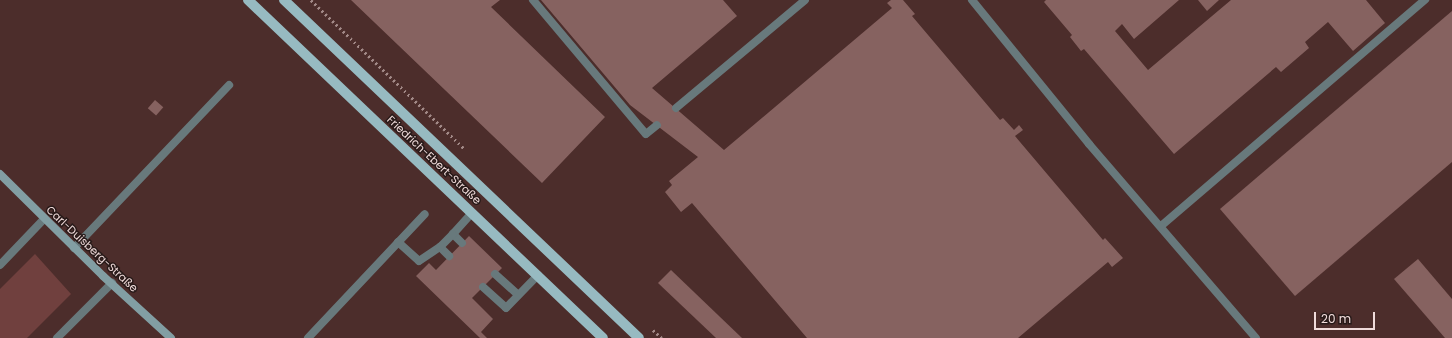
<!DOCTYPE html>
<html>
<head>
<meta charset="utf-8">
<style>
  body { margin:0 }
  #map { position:relative; width:1452px; height:338px; overflow:hidden; background:#4c2d2b; font-family:Poppins,sans-serif }
  div>[style] { position:absolute }
  .green>* { inset:0; background:#70403e }
  .building>* { inset:0; background:#866260; transform-origin:0 0 }
  .path>* { height:2.5px; margin-top:-1.25px; transform-origin:0; background:repeating-linear-gradient(90deg,#a28987 0 2px,transparent 0 5px) }
  .lane>* { height:8px; margin:-4px; padding:0 4px; transform-origin:4px; border-radius:4px; background:#68797c }
  .street>* { height:8px; margin:-4px; padding:0 4px; transform-origin:4px; border-radius:4px; background:#68797c }
  .secondary>* { height:8px; margin:-4px; padding:0 4px; transform-origin:4px; border-radius:4px; background:#829ea3 }
  .primary>* { height:10px; margin:-5px; padding:0 5px; transform-origin:5px; border-radius:5px; background:#97bac1 }
  span { translate:-50% -50%; white-space:nowrap; text-align:center; line-height:1.15; -webkit-text-stroke:3px #281a19; paint-order:stroke }
  .street-label { font-size:11px; color:#f0dbda }
  .scale { position:absolute; left:1314px; top:312px; width:61px; height:18px; box-sizing:border-box; border:2px solid #f0dbda; border-top:0; padding-left:5px; font-size:12px; line-height:14px; white-space:nowrap; color:#f0dbda; -webkit-text-stroke:3px #281a19; paint-order:stroke }
</style>
</head>
<body>
<div id="map">
  <div class="green">
    <div style="clip-path:polygon(35px 254px,71px 294px,27px 338px,0 338px,0 289px)"></div>
  </div>
  <div class="building">
    <div style="clip-path:polygon(351px 0,500px 0,491px 7px,605px 117px,542px 183px)"></div>
    <div style="clip-path:polygon(541px 0,723px 0,737px 16px,652px 88px,724px 150px,892px 8px,887px 3px,891px 0,903px 0,915px 14px,912px 16px,1000px 120px,1003px 118px,1014px 130px,1019px 125px,1023px 130px,1015px 136px,1103px 240px,1105px 238px,1123px 258px,1112px 267px,1108px 262px,1018px 338px,807px 338px,692px 203px,681px 212px,665px 192px,672px 185px,669px 181px,698px 157px,630px 105px)"></div>
    <div style="clip-path:polygon(1046px 0,1179px 0,1134px 39px,1122px 24px,1115px 31px,1148px 70px,1231px 0,1366px 0,1385px 23px,1353px 51px,1328px 22px,1305px 42px,1309px 48px,1281px 72px,1276px 67px,1174px 154px,1084px 49px,1081px 51px,1070px 37px,1072px 35px,1044px 2px)"></div>
    <div style="clip-path:polygon(1198px 0,1219px 0,1207px 11px)"></div>
    <div style="clip-path:polygon(1452px 11px,1452px 162px,1295px 296px,1220px 209px)"></div>
    <div style="left:155px;top:100px;width:11px;height:11px;rotate:41deg"></div>
    <div style="clip-path:polygon(469px 236px,502px 268px,472px 298px,493px 319px,481px 332px,487px 338px,480px 338px,416px 276px,429px 263px,436px 270px)"></div>
    <div style="clip-path:polygon(1418px 259px,1452px 299px,1452px 338px,1445px 338px,1394px 279px)"></div>
    <div style="clip-path:polygon(671px 270px,742px 338px,716px 338px,658px 283px)"></div>
  </div>
  <div class="path">
    <div style="left:311px;top:0;width:214px;rotate:44.1deg"></div>
    <div style="left:653px;top:330px;width:12px;rotate:42deg"></div>
  </div>
  <div class="lane">
    <div style="left:533px;top:0;width:175px;rotate:49.9deg"></div>
    <div style="left:646px;top:134px;width:14px;rotate:-39deg"></div>
    <div style="left:972px;top:0;width:186px;rotate:50.9deg"></div>
    <div style="left:1089px;top:144px;width:256px;rotate:49.3deg"></div>
    <div style="left:676px;top:108px;width:168px;rotate:-39.9deg"></div>
    <div style="left:1161px;top:226px;width:348px;rotate:-40.6deg"></div>
    <div style="left:398px;top:242px;width:28px;rotate:42deg"></div>
    <div style="left:419px;top:261px;width:25px;rotate:-34deg"></div>
    <div style="left:440px;top:247px;width:13px;rotate:45deg"></div>
    <div style="left:462px;top:243px;width:13px;rotate:-135deg"></div>
    <div style="left:453px;top:234px;width:28px;rotate:-48deg"></div>
    <div style="left:440px;top:247px;width:18px;rotate:-45deg"></div>
    <div style="left:74px;top:248px;width:225px;rotate:-46.4deg"></div>
    <div style="left:495px;top:274px;width:31px;rotate:42deg"></div>
    <div style="left:483px;top:287px;width:31px;rotate:42deg"></div>
    <div style="left:506px;top:308px;width:46px;rotate:-45.9deg"></div>
    <div style="left:308px;top:338px;width:170px;rotate:-46.7deg"></div>
  </div>
  <div class="street">
    <div style="left:0;top:265px;width:64px;rotate:-46.3deg"></div>
    <div style="left:57px;top:338px;width:78px;rotate:-45deg"></div>
  </div>
  <div class="secondary">
    <div style="left:0;top:174px;width:145px;rotate:44.7deg"></div>
    <div style="left:103px;top:276px;width:92px;rotate:42.4deg"></div>
  </div>
  <div class="primary">
    <div style="left:248px;top:0;width:490px;rotate:43.6deg"></div>
    <div style="left:284px;top:0;width:490px;rotate:43.6deg"></div>
  </div>
  <div class="street-label">
    <span style="left:434px;top:160px;rotate:43deg">Friedrich-Ebert-Straße</span>
    <span style="left:92px;top:249px;rotate:43deg">Carl-Duisberg-Straße</span>
  </div>
  <div class="scale">20 m</div>
</div>
</body>
</html>
